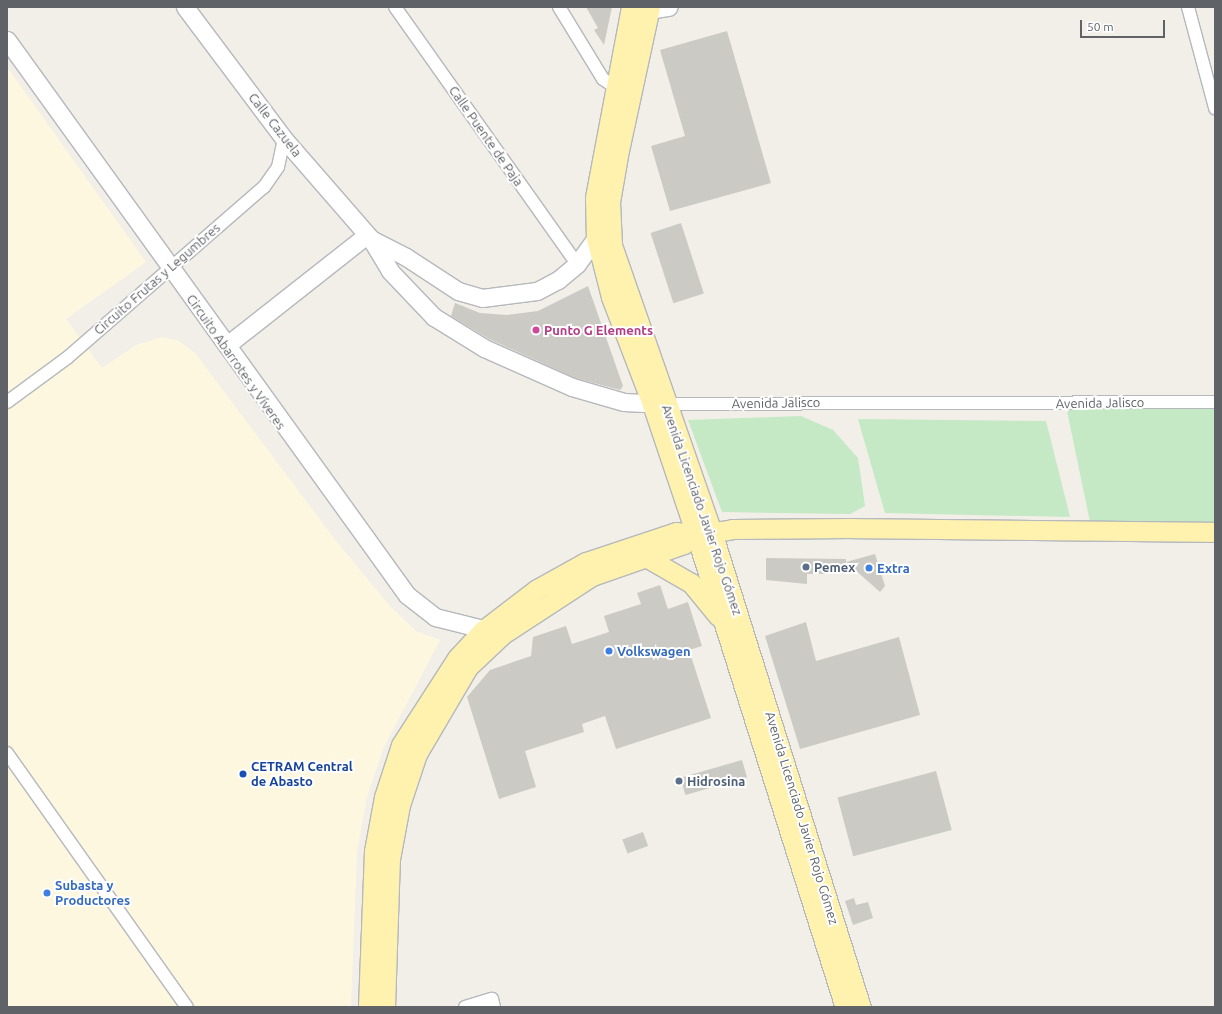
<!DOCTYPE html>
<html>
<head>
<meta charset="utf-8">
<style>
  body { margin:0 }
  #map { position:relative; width:1222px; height:1014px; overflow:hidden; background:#f1efe8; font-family:Ubuntu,sans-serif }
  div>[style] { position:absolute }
  .commercial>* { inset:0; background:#fef7e0 }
  .green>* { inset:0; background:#c5e8c5 }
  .building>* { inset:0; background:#cccac5; transform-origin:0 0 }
  .roads { filter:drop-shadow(1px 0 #b5b8bc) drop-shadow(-1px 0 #b5b8bc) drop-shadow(0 1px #b5b8bc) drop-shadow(0 -1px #b5b8bc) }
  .minor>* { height:12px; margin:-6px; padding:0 6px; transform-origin:6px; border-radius:6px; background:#fff }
  .secondary>* { height:17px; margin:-8.5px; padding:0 8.5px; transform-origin:8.5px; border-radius:8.5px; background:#fff }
  .primary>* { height:19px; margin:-9.5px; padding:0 9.5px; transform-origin:9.5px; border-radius:9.5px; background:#fff2af }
  .dots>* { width:11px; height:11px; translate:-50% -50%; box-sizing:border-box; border:2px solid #fff; border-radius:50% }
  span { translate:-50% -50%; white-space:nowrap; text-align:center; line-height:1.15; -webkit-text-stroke:4px #fff; paint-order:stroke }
  .street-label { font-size:13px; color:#5f6368 }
  .hotel-label { font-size:13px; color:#b23c85; font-weight:700 }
  .left { translate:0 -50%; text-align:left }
  .service-label { font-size:13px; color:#4e5e75; font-weight:700 }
  .shop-label { font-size:13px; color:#366cbe; font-weight:700 }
  .transit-label { font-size:13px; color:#164399; font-weight:700 }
  .frame { position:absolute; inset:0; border:8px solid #5f6368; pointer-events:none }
  .scale { position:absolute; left:1080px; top:20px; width:85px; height:18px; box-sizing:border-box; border:2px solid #5f6368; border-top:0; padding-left:5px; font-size:12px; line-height:14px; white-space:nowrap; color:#5f6368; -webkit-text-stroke:3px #fff; paint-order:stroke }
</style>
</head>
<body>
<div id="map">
  <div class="commercial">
    <div style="clip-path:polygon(7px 67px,146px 262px,66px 319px,102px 368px,136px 345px,163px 337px,179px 341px,195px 353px,337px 542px,389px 605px,416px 631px,440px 640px,384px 747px,367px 797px,357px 852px,351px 1007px,7px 1007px)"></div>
  </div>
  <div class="green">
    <div style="clip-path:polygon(1215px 404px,1215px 522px,1090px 522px,1066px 406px)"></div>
    <div style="clip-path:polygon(801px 416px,833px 430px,858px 458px,865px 506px,850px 514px,722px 512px,688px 420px)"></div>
    <div style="clip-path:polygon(858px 419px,1046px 421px,1070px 517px,885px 513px)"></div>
  </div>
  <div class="building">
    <div style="clip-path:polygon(586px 7px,612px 7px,604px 45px,594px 30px,598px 28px)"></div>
    <div style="clip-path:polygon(727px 31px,771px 183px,670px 211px,651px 146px,685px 136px,660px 50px)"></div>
    <div style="left:681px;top:223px;width:74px;height:32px;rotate:72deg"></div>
    <div style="clip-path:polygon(588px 286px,623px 386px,620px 390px,575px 378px,489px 339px,451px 316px,455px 303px,480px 313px,507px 315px,538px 311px)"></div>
    <div style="clip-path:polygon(875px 554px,885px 586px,880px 592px,846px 562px)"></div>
    <div style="clip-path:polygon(766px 558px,846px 559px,846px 574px,807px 574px,807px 584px,766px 580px)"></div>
    <div style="clip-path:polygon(660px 585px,668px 609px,688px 602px,702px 646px,689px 650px,711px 718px,616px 749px,605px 716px,582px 724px,584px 732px,525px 751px,536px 787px,499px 799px,467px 697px,490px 670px,531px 656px,533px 637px,566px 626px,572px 644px,609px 632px,604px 616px,641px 604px,637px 593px)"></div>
    <div style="clip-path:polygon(806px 622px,816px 661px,899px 637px,920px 715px,800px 749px,765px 636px)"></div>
    <div style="left:742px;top:760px;width:18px;height:64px;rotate:74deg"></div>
    <div style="left:936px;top:771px;width:61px;height:102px;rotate:75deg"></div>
    <div style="left:643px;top:832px;width:15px;height:22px;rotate:70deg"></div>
    <div style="clip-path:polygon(854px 898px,856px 905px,868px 902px,873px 918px,853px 925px,845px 901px)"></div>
  </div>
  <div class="roads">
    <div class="minor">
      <div style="left:395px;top:7px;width:315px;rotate:54.7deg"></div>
      <div style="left:559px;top:7px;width:84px;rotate:58.6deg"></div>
      <div style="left:603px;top:79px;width:22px;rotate:34deg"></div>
      <div style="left:1188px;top:7px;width:105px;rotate:75deg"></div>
      <div style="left:7px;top:402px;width:74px;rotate:-36.3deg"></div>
      <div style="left:67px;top:358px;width:261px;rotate:-41deg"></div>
      <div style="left:264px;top:187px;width:24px;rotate:-55deg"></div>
      <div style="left:278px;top:167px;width:29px;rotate:-78deg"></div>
      <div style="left:666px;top:404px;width:549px;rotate:-0.21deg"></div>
      <div style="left:7px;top:753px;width:311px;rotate:54.7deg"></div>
      <div style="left:465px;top:1007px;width:28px;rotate:-17deg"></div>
      <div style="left:492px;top:999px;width:8px;rotate:76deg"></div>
    </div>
    <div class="secondary">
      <div style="left:185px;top:7px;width:165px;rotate:53.1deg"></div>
      <div style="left:284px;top:139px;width:133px;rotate:49deg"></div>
      <div style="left:371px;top:239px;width:37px;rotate:59deg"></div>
      <div style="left:390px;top:271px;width:64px;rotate:46.3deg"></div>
      <div style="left:434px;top:317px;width:59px;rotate:31.8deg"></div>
      <div style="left:484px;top:348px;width:96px;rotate:23.9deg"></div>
      <div style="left:572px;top:387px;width:54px;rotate:16.1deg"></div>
      <div style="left:624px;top:402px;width:40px;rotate:2.9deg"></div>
      <div style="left:636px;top:12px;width:33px;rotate:-9deg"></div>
      <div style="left:7px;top:40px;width:684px;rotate:54.22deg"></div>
      <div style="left:407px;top:595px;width:36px;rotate:38deg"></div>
      <div style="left:435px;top:617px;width:62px;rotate:14deg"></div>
      <div style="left:371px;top:239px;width:39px;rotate:27deg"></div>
      <div style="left:406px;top:257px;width:62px;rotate:33.2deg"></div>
      <div style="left:458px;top:291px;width:25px;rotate:16deg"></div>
      <div style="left:482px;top:298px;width:55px;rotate:-7.3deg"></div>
      <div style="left:537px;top:291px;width:24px;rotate:-28deg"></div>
      <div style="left:558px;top:280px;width:25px;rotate:-40deg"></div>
      <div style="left:577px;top:264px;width:32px;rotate:-54deg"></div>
      <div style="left:227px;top:345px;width:178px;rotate:-38.2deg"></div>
    </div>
    <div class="primary">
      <div style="left:631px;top:7px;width:194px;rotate:100.7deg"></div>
      <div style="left:595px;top:198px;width:40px;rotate:88.6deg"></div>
      <div style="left:596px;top:238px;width:61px;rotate:75.7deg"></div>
      <div style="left:611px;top:297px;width:115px;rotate:69deg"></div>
      <div style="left:652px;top:404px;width:138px;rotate:71.4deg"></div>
      <div style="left:696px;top:535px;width:495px;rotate:72.5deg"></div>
      <div style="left:650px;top:7px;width:146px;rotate:102.2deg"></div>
      <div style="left:619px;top:150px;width:53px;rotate:99.8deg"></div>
      <div style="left:610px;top:202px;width:43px;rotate:87.3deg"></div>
      <div style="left:612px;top:245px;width:304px;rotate:70.8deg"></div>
      <div style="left:712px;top:532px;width:498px;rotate:72.6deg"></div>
      <div style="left:644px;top:556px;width:54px;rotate:29.9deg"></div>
      <div style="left:691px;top:583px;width:43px;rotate:50.7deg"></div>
      <div style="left:368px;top:1007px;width:156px;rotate:-87.8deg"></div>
      <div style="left:374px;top:851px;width:55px;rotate:-79.5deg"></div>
      <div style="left:384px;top:797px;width:55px;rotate:-71.9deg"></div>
      <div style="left:401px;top:745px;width:103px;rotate:-57.2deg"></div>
      <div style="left:457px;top:658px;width:37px;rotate:-47deg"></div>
      <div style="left:482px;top:631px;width:69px;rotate:-37.4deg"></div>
      <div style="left:537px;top:589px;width:56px;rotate:-28.9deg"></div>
      <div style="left:586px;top:562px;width:95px;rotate:-18.4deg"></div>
      <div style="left:676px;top:532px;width:20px;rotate:9deg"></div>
      <div style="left:696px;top:535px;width:36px;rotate:-9deg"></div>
      <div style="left:732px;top:529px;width:120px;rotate:-0.5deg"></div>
      <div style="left:852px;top:528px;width:363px;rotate:0.6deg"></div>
      <div style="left:385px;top:1007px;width:148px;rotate:-88.1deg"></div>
      <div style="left:390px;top:859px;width:55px;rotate:-79.5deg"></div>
      <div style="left:400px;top:805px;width:54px;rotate:-71.6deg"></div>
      <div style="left:417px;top:754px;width:101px;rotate:-59.6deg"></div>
      <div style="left:468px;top:667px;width:48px;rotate:-43.3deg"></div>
      <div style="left:503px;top:634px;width:106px;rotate:-33.1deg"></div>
      <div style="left:592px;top:576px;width:97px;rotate:-19.2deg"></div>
      <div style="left:684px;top:544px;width:15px;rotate:-37deg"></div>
    </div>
  </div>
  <div class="dots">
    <div style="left:536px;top:330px;background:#d1479c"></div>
    <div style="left:806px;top:567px;background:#5c6f8a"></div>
    <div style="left:869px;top:568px;background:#3f7fe0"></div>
    <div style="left:609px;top:651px;background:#3f7fe0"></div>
    <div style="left:243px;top:774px;background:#1a4fb4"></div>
    <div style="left:679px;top:781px;background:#5c6f8a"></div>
    <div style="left:47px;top:893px;background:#3f7fe0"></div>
  </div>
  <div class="street-label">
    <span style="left:275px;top:125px;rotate:52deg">Calle Cazuela</span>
    <span style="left:486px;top:136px;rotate:55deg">Calle Puente de Paja</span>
    <span style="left:157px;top:279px;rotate:-41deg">Circuito Frutas y Legumbres</span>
    <span style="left:236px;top:362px;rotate:55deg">Circuito Abarrotes y Víveres</span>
    <span style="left:776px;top:403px;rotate:-1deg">Avenida Jalisco</span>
    <span style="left:1100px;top:403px;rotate:-1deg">Avenida Jalisco</span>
    <span style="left:702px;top:510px;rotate:71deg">Avenida Licenciado Javier Rojo Gómez</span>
    <span style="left:802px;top:818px;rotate:73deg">Avenida Licenciado Javier Rojo Gómez</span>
  </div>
  <div class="hotel-label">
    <span class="left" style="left:544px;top:330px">Punto G Elements</span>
  </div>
  <div class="service-label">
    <span class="left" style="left:814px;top:567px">Pemex</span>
    <span class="left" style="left:687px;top:781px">Hidrosina</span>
  </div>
  <div class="shop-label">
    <span class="left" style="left:877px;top:568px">Extra</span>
    <span class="left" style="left:617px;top:651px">Volkswagen</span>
    <span class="left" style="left:55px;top:893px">Subasta y<br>Productores</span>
  </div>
  <div class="transit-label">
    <span class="left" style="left:251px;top:774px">CETRAM Central<br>de Abasto</span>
  </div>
  <div class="frame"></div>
  <div class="scale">50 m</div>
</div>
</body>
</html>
